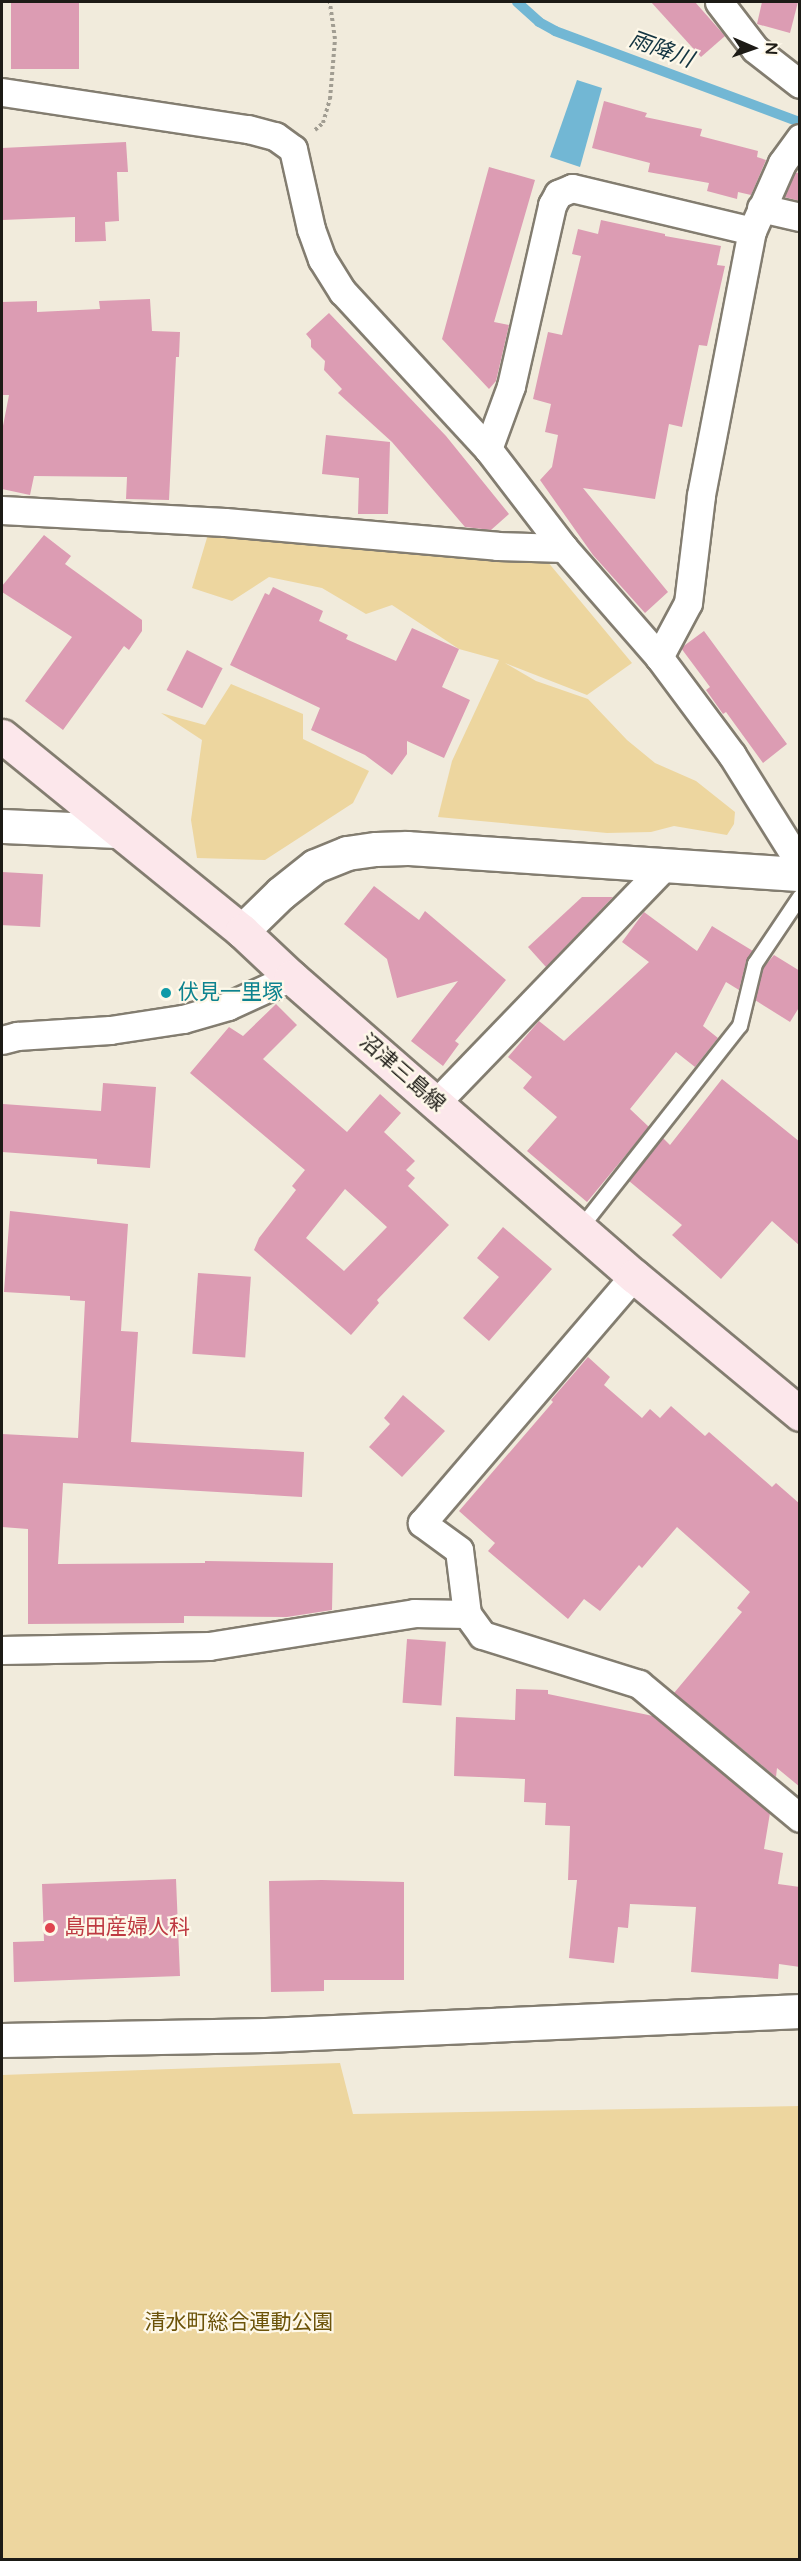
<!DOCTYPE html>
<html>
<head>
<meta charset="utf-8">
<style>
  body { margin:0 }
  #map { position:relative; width:801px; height:2561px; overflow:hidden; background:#f1ebdc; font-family:"Varela Round","Noto Sans JP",sans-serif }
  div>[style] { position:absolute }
  .green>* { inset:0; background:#edd69f }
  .water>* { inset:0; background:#72b7d4 }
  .stream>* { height:10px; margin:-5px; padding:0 5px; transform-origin:5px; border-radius:5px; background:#72b7d4 }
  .building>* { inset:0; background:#dc9cb3; transform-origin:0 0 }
  .path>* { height:4px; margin-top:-2px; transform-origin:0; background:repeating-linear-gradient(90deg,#a19d92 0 3px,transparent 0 6px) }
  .roads { filter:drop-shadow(2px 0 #837d70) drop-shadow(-2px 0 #837d70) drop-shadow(0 2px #837d70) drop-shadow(0 -2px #837d70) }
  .service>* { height:14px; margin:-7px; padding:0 7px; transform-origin:7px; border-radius:7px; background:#fff }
  .minor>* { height:27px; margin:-13.5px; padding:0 13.5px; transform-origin:13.5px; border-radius:13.5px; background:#fff }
  .tertiary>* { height:33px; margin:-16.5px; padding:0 16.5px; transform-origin:16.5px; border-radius:16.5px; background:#fff }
  .secondary>* { height:33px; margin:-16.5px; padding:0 16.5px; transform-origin:16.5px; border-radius:16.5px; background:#fce7eb }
  .dots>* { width:16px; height:16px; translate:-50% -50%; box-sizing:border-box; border:3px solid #fef8e9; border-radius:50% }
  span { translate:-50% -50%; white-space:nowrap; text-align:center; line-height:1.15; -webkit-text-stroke:4.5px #fef8e9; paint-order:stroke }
  .culture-label { font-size:21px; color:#0d838f }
  .left { translate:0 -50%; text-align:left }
  .street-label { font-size:21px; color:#1d1b16 }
  .health-label { font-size:21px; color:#be3a42 }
  .park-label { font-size:21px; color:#6c5309 }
  .water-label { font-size:22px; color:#133441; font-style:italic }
  .frame { position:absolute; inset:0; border:3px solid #1d1b16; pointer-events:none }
  .north { position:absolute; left:723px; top:18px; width:60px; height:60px; -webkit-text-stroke:4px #fef8e9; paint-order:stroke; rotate:92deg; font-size:16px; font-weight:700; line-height:24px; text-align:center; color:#1d1b16 }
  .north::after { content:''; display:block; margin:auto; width:21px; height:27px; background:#1d1b16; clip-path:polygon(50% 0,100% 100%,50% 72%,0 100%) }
</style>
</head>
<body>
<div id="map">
  <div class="green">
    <div style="clip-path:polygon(212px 521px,483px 559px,547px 561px,632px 663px,587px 695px,505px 663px,536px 681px,588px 699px,627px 740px,655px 763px,696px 781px,735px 812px,734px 824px,727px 835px,674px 826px,651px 832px,607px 833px,438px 817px,452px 761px,499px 660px,459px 649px,392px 605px,366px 614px,322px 588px,269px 577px,232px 601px,192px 588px)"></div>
    <div style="clip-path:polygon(231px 684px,303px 714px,303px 739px,369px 771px,353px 803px,265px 860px,197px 858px,191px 820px,202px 740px,161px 713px,205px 725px)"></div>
    <div style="clip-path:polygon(340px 2063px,353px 2114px,799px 2106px,799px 2559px,2px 2559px,2px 2075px)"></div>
  </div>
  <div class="water">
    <div style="clip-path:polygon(577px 80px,602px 88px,580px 167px,550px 157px)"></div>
  </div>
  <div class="stream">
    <div style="left:517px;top:2px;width:30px;rotate:42deg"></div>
    <div style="left:539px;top:22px;width:18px;rotate:29deg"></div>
    <div style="left:555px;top:31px;width:261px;rotate:20.4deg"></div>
  </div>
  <div class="building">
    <div style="left:11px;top:2px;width:68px;height:67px"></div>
    <div style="clip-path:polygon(651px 2px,695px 2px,725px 36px,701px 57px)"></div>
    <div style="clip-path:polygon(762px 2px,798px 2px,790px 33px,757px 24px)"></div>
    <div style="clip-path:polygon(604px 101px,647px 113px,645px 117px,702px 129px,700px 136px,758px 151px,757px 157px,766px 160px,751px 195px,738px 192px,737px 199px,707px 191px,709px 183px,648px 172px,650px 163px,592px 148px)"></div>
    <div style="clip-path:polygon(126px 142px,128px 172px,117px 172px,119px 221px,105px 222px,106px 241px,75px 242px,75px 217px,2px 220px,2px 148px)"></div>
    <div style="clip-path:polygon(489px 167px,535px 180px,494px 322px,509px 325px,496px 381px,489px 389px,442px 339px)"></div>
    <div style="clip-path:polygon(795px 172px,800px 174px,800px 201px,784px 197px)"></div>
    <div style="clip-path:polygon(601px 220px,665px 234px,665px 236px,721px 246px,717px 265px,725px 266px,707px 346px,699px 345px,682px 427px,669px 424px,655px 499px,583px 488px,668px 592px,645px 613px,593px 555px,540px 480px,552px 467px,558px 435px,545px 432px,551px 404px,533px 399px,548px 332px,562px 335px,581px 256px,572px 254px,578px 229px,598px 234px)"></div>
    <div style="clip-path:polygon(150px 299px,152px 331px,180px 332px,179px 357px,176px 357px,169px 500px,126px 499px,127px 477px,34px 476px,30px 495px,2px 489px,2px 431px,9px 395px,2px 395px,2px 302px,37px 301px,37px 312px,100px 309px,99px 301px)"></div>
    <div style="clip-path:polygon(329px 313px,446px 436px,509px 514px,491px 530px,465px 527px,392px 442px,338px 393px,342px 389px,324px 370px,325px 361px,311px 347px,311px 340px,306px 334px)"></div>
    <div style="clip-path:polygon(326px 435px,390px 442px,388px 514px,358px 514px,359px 478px,322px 474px)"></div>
    <div style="clip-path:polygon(44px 535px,71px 556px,65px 564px,142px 620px,142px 631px,129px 650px,124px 646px,63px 730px,25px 701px,72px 637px,2px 592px,2px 586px)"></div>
    <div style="clip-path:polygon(273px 587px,323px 611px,319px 621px,348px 635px,346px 639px,396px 661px,412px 628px,459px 649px,442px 687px,470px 700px,444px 758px,407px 741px,407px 754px,392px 775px,365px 755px,311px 730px,320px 708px,230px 665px,265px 593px,269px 595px)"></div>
    <div style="clip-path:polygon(704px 631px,787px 744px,763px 763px,726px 712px,723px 714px,706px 690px,710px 687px,681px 648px)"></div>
    <div style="left:187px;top:650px;width:40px;height:45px;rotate:27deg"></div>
    <div style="left:2px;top:872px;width:41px;height:53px;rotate:3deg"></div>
    <div style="clip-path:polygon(374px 886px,419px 920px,425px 911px,506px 980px,455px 1041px,459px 1044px,443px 1066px,411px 1041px,458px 981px,397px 998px,387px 959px,344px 924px)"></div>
    <div style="clip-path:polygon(582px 897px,613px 897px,546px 967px,528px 947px)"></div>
    <div style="clip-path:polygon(644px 912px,697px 951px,712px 926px,753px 951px,746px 962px,739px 990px,726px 982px,703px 1026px,718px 1038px,695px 1067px,676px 1052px,630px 1109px,649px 1127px,587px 1202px,527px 1151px,557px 1117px,523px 1088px,532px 1077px,508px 1057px,539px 1021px,564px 1041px,649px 962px,622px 942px)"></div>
    <div style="clip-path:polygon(774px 955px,800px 971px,800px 1006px,790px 1022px,755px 1000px,763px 968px)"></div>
    <div style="clip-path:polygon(evenodd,276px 1004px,297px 1025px,263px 1059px,347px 1132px,380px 1094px,401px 1113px,384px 1132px,415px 1161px,406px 1170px,415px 1178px,408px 1186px,449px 1225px,377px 1300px,379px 1303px,351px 1335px,254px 1250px,259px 1238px,296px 1190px,292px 1186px,305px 1170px,190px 1073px,229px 1027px,243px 1036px,276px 1004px,345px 1189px,387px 1227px,344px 1271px,306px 1238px,345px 1189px)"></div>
    <div style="clip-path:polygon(722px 1079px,800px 1142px,800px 1246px,772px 1221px,721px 1279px,672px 1235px,682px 1225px,629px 1181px,663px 1138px,670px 1145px)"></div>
    <div style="clip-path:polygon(103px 1083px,156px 1087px,150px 1168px,97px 1164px,97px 1159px,2px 1152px,3px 1104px,101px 1111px)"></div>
    <div style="clip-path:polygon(10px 1211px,128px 1224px,121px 1331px,138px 1332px,131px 1442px,304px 1452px,302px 1497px,63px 1483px,58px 1564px,205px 1563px,205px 1561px,333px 1563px,332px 1610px,287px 1617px,184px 1616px,184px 1623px,28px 1624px,28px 1529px,2px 1527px,2px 1434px,78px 1438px,85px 1301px,70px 1300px,70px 1296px,4px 1292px)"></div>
    <div style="clip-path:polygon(503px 1227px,552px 1269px,489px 1341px,463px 1318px,499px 1277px,477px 1258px)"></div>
    <div style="left:198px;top:1273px;width:53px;height:81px;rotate:4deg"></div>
    <div style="clip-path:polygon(588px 1357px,610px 1377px,604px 1385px,642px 1418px,650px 1409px,660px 1418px,671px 1406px,705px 1436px,709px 1432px,772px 1487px,776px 1483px,800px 1504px,800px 1787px,777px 1768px,776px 1777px,674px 1693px,742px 1612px,737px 1608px,750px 1592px,677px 1527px,642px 1568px,639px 1565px,600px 1611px,584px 1599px,568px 1619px,488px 1551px,495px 1543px,459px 1511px,553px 1402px,551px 1400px)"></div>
    <div style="clip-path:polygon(403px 1395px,445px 1431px,402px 1477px,369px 1447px,390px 1424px,384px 1418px)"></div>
    <div style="left:407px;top:1639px;width:39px;height:64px;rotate:4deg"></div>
    <div style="clip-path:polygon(516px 1689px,548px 1690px,548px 1694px,653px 1716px,770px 1813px,764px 1849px,783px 1853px,778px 1884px,800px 1887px,800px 1967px,779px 1964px,778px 1979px,691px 1972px,696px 1907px,630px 1904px,628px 1928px,618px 1927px,614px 1963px,569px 1958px,577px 1880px,568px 1880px,570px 1826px,545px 1825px,546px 1803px,524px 1802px,525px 1779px,454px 1776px,456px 1717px,515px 1720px)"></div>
    <div style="clip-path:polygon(176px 1879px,180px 1976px,14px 1982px,13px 1942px,44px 1941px,42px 1884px)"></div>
    <div style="clip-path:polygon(322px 1880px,404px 1882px,404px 1980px,324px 1980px,324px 1991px,271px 1992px,269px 1881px)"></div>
  </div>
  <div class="path">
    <div style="left:315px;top:130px;width:11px;rotate:-41deg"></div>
    <div style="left:323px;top:123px;width:25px;rotate:-74deg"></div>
    <div style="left:330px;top:99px;width:60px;rotate:-85.2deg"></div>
    <div style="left:335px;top:39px;width:37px;rotate:-98deg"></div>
  </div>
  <div class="roads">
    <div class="service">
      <div style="left:580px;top:1229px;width:258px;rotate:-51.8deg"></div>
      <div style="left:740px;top:1026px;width:64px;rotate:-76.4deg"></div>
      <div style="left:755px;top:964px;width:81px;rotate:-56.1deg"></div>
    </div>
    <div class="minor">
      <div style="left:719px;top:2px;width:59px;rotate:52.5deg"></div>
      <div style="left:755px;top:49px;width:57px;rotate:37.9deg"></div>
      <div style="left:2px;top:92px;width:249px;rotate:8.6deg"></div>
      <div style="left:248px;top:129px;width:28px;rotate:15deg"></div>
      <div style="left:275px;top:136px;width:22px;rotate:36deg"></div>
      <div style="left:293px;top:149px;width:82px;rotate:77.3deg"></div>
      <div style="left:311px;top:229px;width:32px;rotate:70deg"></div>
      <div style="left:322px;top:259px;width:39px;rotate:58deg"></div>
      <div style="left:343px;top:292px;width:214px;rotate:47.3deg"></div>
      <div style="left:488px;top:449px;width:125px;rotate:52.5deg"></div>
      <div style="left:564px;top:548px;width:145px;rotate:48.9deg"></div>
      <div style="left:659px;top:657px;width:122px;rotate:53.3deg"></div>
      <div style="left:732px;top:755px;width:128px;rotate:58deg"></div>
      <div style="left:761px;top:208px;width:40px;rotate:13deg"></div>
      <div style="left:488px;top:449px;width:67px;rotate:-69.9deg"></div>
      <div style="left:511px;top:386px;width:186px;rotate:-77.2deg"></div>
      <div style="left:552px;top:205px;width:13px;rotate:-61deg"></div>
      <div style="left:558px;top:194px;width:15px;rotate:-23deg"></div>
      <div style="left:572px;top:188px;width:185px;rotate:13.4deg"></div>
      <div style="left:2px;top:510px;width:223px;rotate:3.1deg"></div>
      <div style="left:225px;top:522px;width:273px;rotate:5deg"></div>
      <div style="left:497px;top:546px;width:67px;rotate:1.7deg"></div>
      <div style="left:659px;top:657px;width:61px;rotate:-61.8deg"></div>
      <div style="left:688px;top:603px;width:109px;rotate:-83.1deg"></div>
      <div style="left:701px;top:495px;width:269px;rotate:-79.1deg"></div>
      <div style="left:752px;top:231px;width:74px;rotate:-66.2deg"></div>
      <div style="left:782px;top:163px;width:31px;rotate:-54deg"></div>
      <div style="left:2px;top:1040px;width:16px;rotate:-15deg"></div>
      <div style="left:17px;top:1036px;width:93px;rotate:-3.7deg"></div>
      <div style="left:110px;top:1030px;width:74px;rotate:-8.6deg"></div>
      <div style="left:183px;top:1019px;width:47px;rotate:-16.1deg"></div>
      <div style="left:228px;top:1006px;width:69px;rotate:-24.7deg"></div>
      <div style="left:436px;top:1103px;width:331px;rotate:-46deg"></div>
      <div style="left:467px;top:1614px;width:64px;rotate:-97.1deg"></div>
      <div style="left:459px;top:1550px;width:46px;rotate:-143.9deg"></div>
      <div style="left:422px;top:1523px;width:326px;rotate:-49.4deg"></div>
      <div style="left:2px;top:1650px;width:207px;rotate:-1.1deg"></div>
      <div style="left:209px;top:1646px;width:208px;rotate:-9.1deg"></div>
      <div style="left:414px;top:1613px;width:53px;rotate:1.1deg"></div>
      <div style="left:467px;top:1614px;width:26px;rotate:54deg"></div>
      <div style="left:482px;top:1635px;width:164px;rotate:17.3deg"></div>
      <div style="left:639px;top:1684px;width:209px;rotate:39.8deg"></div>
    </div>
    <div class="tertiary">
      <div style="left:2px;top:826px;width:115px;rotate:2.5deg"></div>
      <div style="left:242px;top:931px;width:54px;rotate:-44.3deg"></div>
      <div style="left:281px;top:893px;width:43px;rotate:-38.5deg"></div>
      <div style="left:315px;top:866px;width:35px;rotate:-22deg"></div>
      <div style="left:347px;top:853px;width:29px;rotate:-8deg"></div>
      <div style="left:376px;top:849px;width:31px;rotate:-2deg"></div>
      <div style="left:407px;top:848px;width:394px;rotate:3.8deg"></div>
      <div style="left:2px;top:2040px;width:264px;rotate:-1.1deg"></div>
      <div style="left:266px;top:2035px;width:535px;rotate:-2.57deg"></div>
    </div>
    <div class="secondary">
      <div style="left:2px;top:736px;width:309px;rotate:39.1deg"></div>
      <div style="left:242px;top:931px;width:67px;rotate:43.2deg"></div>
      <div style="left:291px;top:977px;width:455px;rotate:41.1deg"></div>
      <div style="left:634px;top:1276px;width:216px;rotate:39.7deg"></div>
    </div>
  </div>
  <div class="dots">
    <div style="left:166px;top:993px;background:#0f9aa8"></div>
    <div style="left:50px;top:1928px;background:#e0444e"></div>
  </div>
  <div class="culture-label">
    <span class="left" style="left:178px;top:993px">伏見一里塚</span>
  </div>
  <div class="street-label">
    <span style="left:402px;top:1073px;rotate:41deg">沼津三島線</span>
  </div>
  <div class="health-label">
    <span class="left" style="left:64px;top:1928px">島田産婦人科</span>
  </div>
  <div class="park-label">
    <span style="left:239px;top:2323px">清水町総合運動公園</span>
  </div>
  <div class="water-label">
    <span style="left:661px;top:50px;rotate:20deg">雨降川</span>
  </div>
  <div class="frame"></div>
  <div class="north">N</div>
</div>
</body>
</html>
